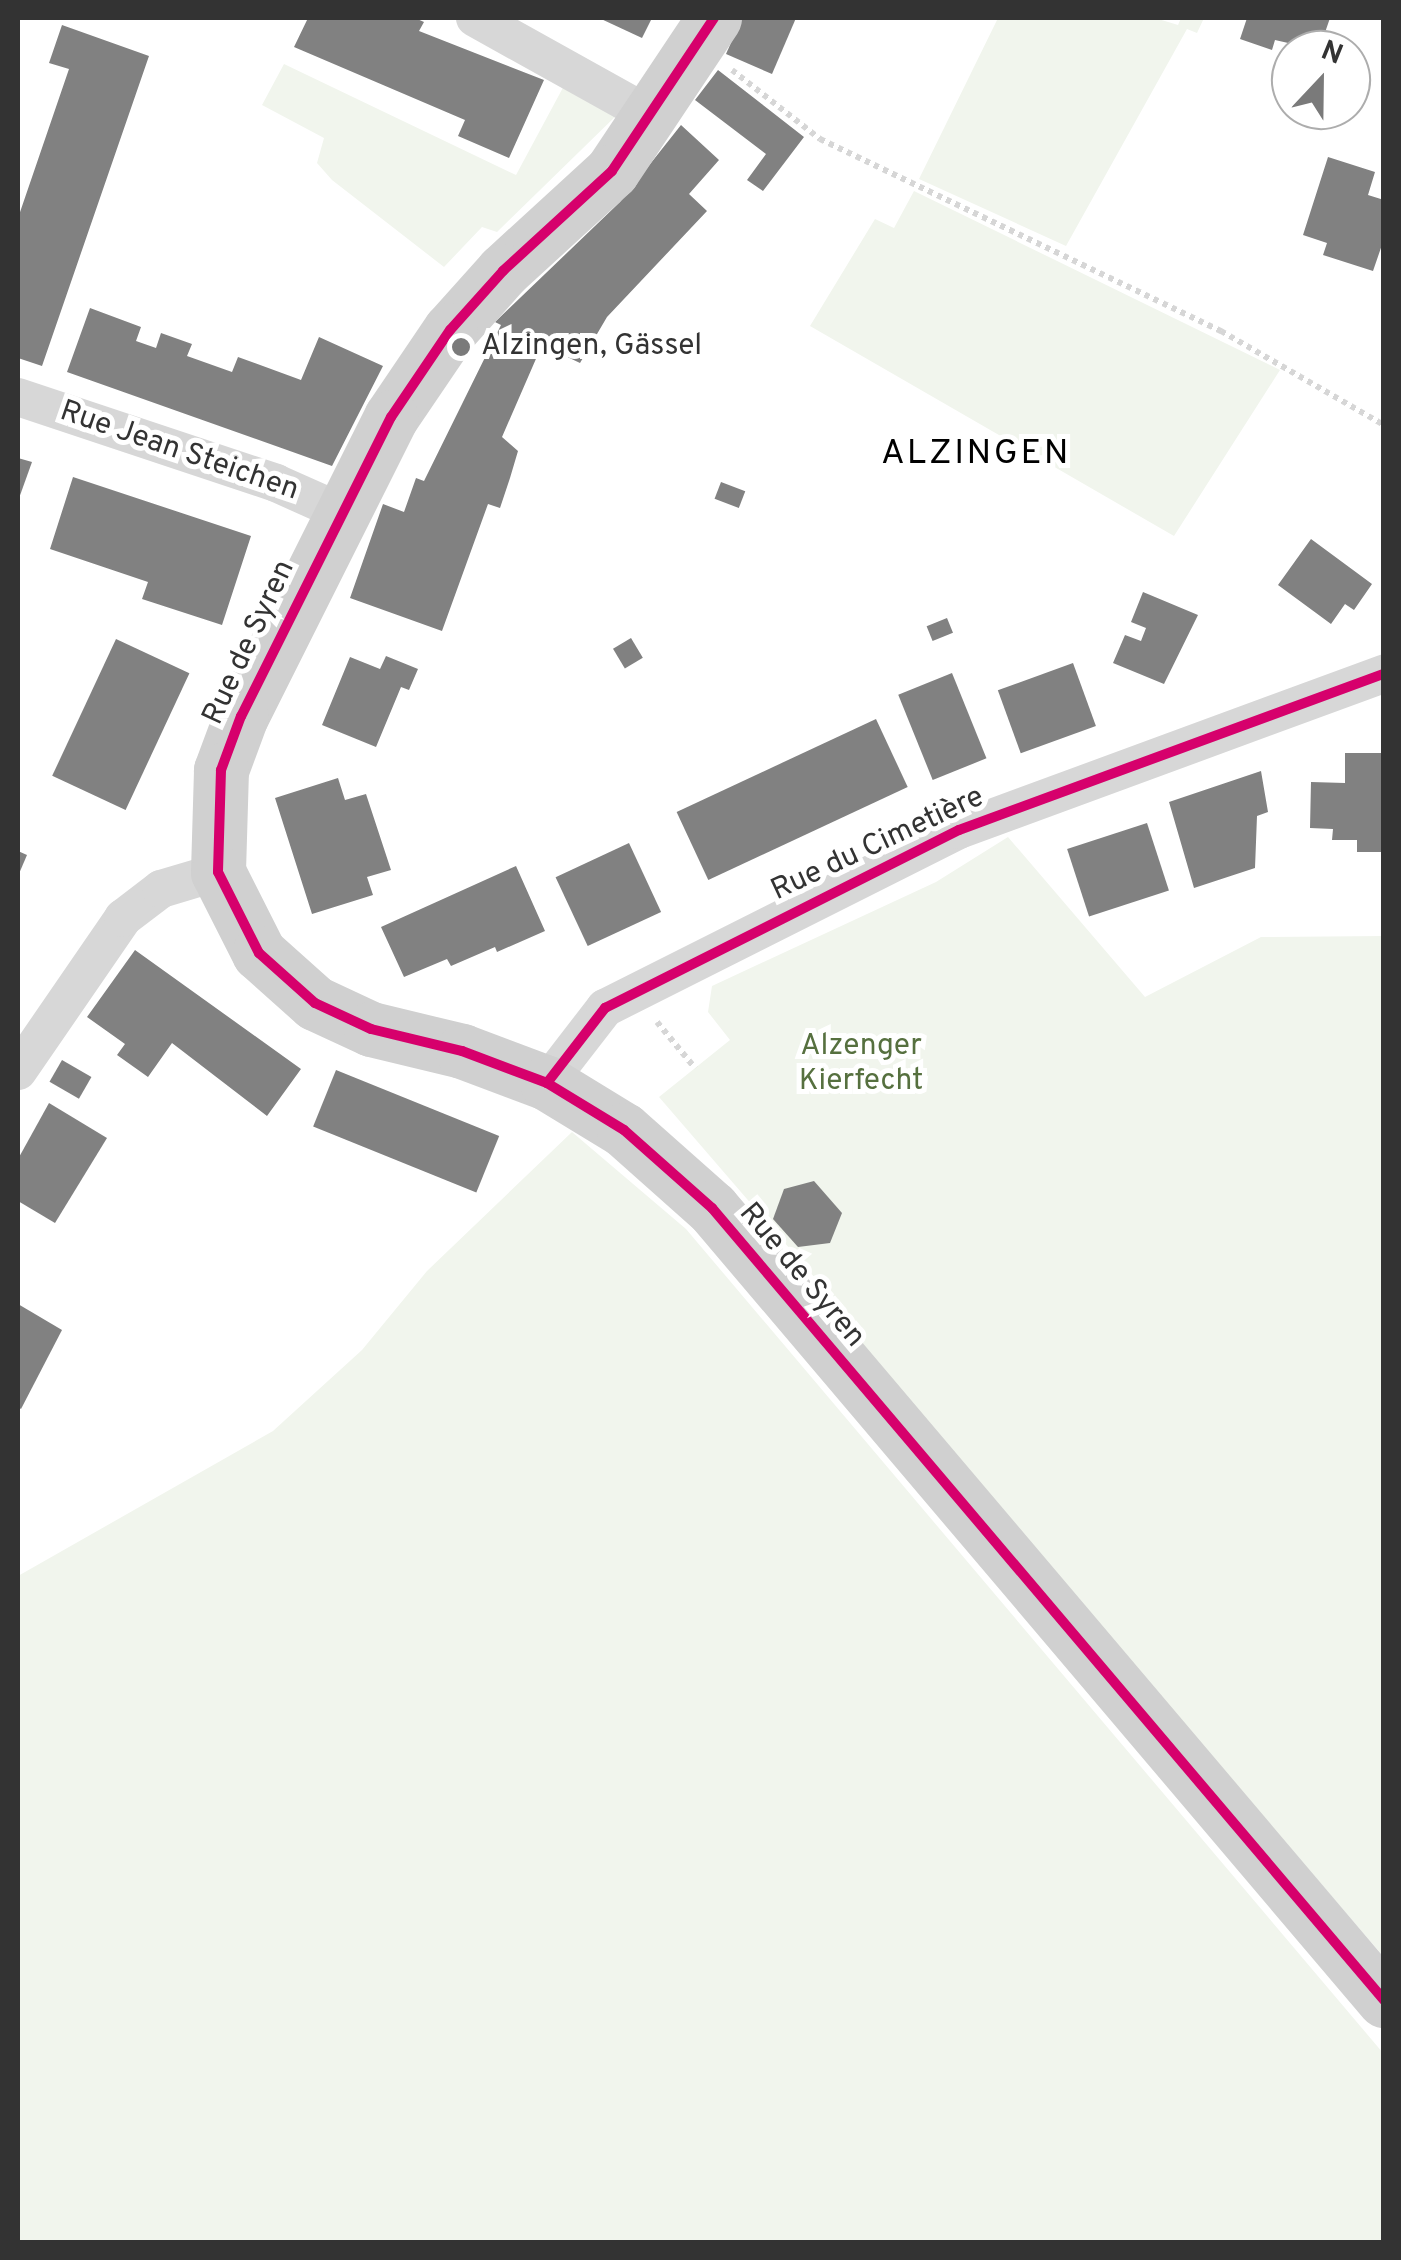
<!DOCTYPE html>
<html>
<head>
<meta charset="utf-8">
<style>
  body { margin:0 }
  #map { position:relative; width:1401px; height:2260px; overflow:hidden; background:#fff; font-family:Overpass,sans-serif }
  div>[style] { position:absolute }
  .green>* { inset:0; background:#f1f5ed }
  .building>* { inset:0; background:#818181; transform-origin:0 0 }
  .path>* { height:6px; margin-top:-3px; transform-origin:0; background:repeating-linear-gradient(90deg,#d6d6d6 0 5px,transparent 0 10px) }
  .minor>* { height:38px; margin:-19px; padding:0 19px; transform-origin:19px; border-radius:19px; background:#d7d7d7 }
  .secondary>* { height:55px; margin:-27.5px; padding:0 27.5px; transform-origin:27.5px; border-radius:27.5px; background:#d0d0d0 }
  .cycleway>* { height:10px; margin:-5px; padding:0 5px; transform-origin:5px; border-radius:5px; background:#d6006c }
  .dots>* { width:28px; height:28px; translate:-50% -50%; box-sizing:border-box; border:5px solid #fff; border-radius:50% }
  span { translate:-50% -50%; white-space:nowrap; text-align:center; line-height:1.15; -webkit-text-stroke:10px #fff; paint-order:stroke }
  .poi-label { font-size:30px; color:#333 }
  .left { translate:0 -50%; text-align:left }
  .street-label { font-size:30px; color:#333 }
  .park-label { font-size:30px; color:#56703f }
  .quarter-label { font-size:35px; color:#000; letter-spacing:2.5px }
  .frame { position:absolute; inset:0; border:20px solid #333; pointer-events:none }
  .north { position:absolute; left:1271px; top:30px; width:100px; height:100px; box-sizing:border-box; background:#fff; border:2px solid #adadad; border-radius:50%; rotate:22deg; font-size:28px; font-weight:700; line-height:40px; text-align:center; color:#333 }
  .north::after { content:''; display:block; margin:auto; width:35px; height:45px; background:#7a7a7a; clip-path:polygon(50% 0,100% 100%,50% 72%,0 100%) }
</style>
</head>
<body>
<div id="map">
  <div class="green">
    <div style="clip-path:polygon(998px 18px,1155px 18px,1178px 25px,1181px 18px,1204px 18px,1197px 33px,1187px 29px,1066px 246px,919px 179px)"></div>
    <div style="clip-path:polygon(284px 64px,516px 175px,566px 82px,621px 111px,497px 232px,482px 227px,444px 267px,332px 180px,317px 163px,324px 138px,262px 105px)"></div>
    <div style="clip-path:polygon(914px 191px,1280px 370px,1174px 536px,810px 326px,875px 219px,894px 228px)"></div>
    <div style="clip-path:polygon(1008px 837px,1145px 997px,1261px 937px,1383px 936px,1383px 1956px,824px 1305px,815px 1278px,659px 1097px,730px 1040px,708px 1012px,712px 986px,936px 882px)"></div>
    <div style="clip-path:polygon(572px 1132px,686px 1229px,1383px 2053px,1383px 2242px,18px 2242px,18px 1576px,273px 1431px,362px 1350px,427px 1271px)"></div>
  </div>
  <div class="building">
    <div style="clip-path:polygon(308px 18px,415px 18px,424px 22px,419px 31px,544px 80px,509px 158px,458px 136px,465px 120px,294px 47px)"></div>
    <div style="clip-path:polygon(599px 18px,652px 18px,642px 38px)"></div>
    <div style="clip-path:polygon(742px 18px,796px 18px,772px 74px,726px 54px)"></div>
    <div style="clip-path:polygon(1247px 18px,1330px 18px,1319px 50px,1275px 40px,1272px 50px,1240px 39px)"></div>
    <div style="clip-path:polygon(62px 25px,149px 56px,42px 366px,18px 358px,18px 218px,69px 69px,49px 63px)"></div>
    <div style="clip-path:polygon(718px 70px,804px 137px,763px 191px,747px 180px,766px 154px,695px 100px)"></div>
    <div style="clip-path:polygon(681px 125px,719px 160px,689px 194px,707px 211px,607px 317px,580px 363px,542px 345px,502px 437px,518px 451px,510px 478px,500px 508px,488px 504px,442px 631px,350px 598px,383px 504px,404px 512px,416px 478px,424px 481px,501px 325px,495px 322px,620px 202px)"></div>
    <div style="clip-path:polygon(1328px 157px,1375px 172px,1368px 195px,1384px 200px,1384px 239px,1373px 271px,1323px 255px,1327px 243px,1303px 235px)"></div>
    <div style="clip-path:polygon(90px 308px,141px 327px,136px 341px,156px 348px,161px 333px,192px 344px,187px 356px,232px 372px,238px 357px,301px 380px,319px 337px,383px 366px,332px 466px,67px 372px)"></div>
    <div style="clip-path:polygon(18px 458px,32px 462px,18px 501px)"></div>
    <div style="clip-path:polygon(73px 477px,251px 536px,222px 625px,142px 599px,148px 582px,50px 549px)"></div>
    <div style="left:721px;top:482px;width:26px;height:18px;rotate:21deg"></div>
    <div style="clip-path:polygon(1311px 539px,1372px 584px,1354px 610px,1345px 604px,1331px 624px,1278px 585px)"></div>
    <div style="clip-path:polygon(1143px 592px,1198px 615px,1164px 684px,1113px 663px,1125px 635px,1141px 641px,1146px 628px,1131px 622px)"></div>
    <div style="left:947px;top:618px;width:16px;height:22px;rotate:68deg"></div>
    <div style="left:631px;top:638px;width:23px;height:21px;rotate:59deg"></div>
    <div style="left:116px;top:639px;width:81px;height:151px;rotate:25deg"></div>
    <div style="clip-path:polygon(386px 656px,418px 669px,409px 690px,401px 687px,376px 747px,322px 725px,350px 657px,380px 669px)"></div>
    <div style="left:1073px;top:663px;width:67px;height:80px;rotate:70deg"></div>
    <div style="left:952px;top:673px;width:92px;height:58px;rotate:68deg"></div>
    <div style="left:876px;top:719px;width:75px;height:220px;rotate:65deg"></div>
    <div style="clip-path:polygon(1345px 753px,1384px 753px,1384px 852px,1357px 852px,1357px 840px,1332px 840px,1333px 829px,1310px 828px,1311px 782px,1345px 783px)"></div>
    <div style="clip-path:polygon(1261px 771px,1268px 812px,1257px 816px,1255px 868px,1194px 888px,1169px 802px)"></div>
    <div style="clip-path:polygon(338px 778px,345px 800px,366px 794px,391px 870px,367px 877px,373px 895px,312px 914px,275px 798px)"></div>
    <div style="left:1147px;top:823px;width:71px;height:84px;rotate:72deg"></div>
    <div style="left:629px;top:843px;width:76px;height:81px;rotate:65deg"></div>
    <div style="clip-path:polygon(18px 851px,27px 855px,18px 876px)"></div>
    <div style="clip-path:polygon(516px 866px,545px 931px,497px 952px,495px 947px,451px 966px,447px 959px,404px 977px,381px 927px)"></div>
    <div style="clip-path:polygon(135px 950px,301px 1069px,267px 1116px,172px 1043px,148px 1077px,117px 1055px,125px 1044px,87px 1017px)"></div>
    <div style="left:62px;top:1060px;width:34px;height:25px;rotate:30deg"></div>
    <div style="left:336px;top:1070px;width:176px;height:61px;rotate:22deg"></div>
    <div style="clip-path:polygon(49px 1103px,107px 1138px,55px 1223px,18px 1201px,18px 1159px)"></div>
    <div style="clip-path:polygon(814px 1181px,842px 1213px,830px 1243px,798px 1247px,773px 1219px,784px 1189px)"></div>
    <div style="clip-path:polygon(18px 1304px,62px 1330px,21px 1409px,18px 1407px)"></div>
  </div>
  <div class="path">
    <div style="left:732px;top:70px;width:112px;rotate:38.1deg"></div>
    <div style="left:820px;top:139px;width:445px;rotate:25.6deg"></div>
    <div style="left:1221px;top:331px;width:188px;rotate:30deg"></div>
    <div style="left:657px;top:1022px;width:60px;rotate:50.4deg"></div>
  </div>
  <div class="minor">
    <div style="left:475px;top:18px;width:204px;rotate:29.1deg"></div>
    <div style="left:18px;top:397px;width:272px;rotate:18.4deg"></div>
    <div style="left:276px;top:483px;width:69px;rotate:24deg"></div>
    <div style="left:18px;top:1071px;width:186px;rotate:-55.5deg"></div>
    <div style="left:123px;top:918px;width:48px;rotate:-37.3deg"></div>
    <div style="left:161px;top:889px;width:59px;rotate:-16.6deg"></div>
    <div style="left:547px;top:1083px;width:95px;rotate:-52.3deg"></div>
    <div style="left:605px;top:1008px;width:396px;rotate:-26.7deg"></div>
    <div style="left:959px;top:830px;width:453px;rotate:-20.2deg"></div>
  </div>
  <div class="secondary">
    <div style="left:714px;top:18px;width:184px;rotate:123.7deg"></div>
    <div style="left:612px;top:171px;width:148px;rotate:137.5deg"></div>
    <div style="left:503px;top:271px;width:79px;rotate:131.9deg"></div>
    <div style="left:450px;top:330px;width:105px;rotate:124.1deg"></div>
    <div style="left:391px;top:417px;width:335px;rotate:116.6deg"></div>
    <div style="left:241px;top:716px;width:58px;rotate:110.3deg"></div>
    <div style="left:221px;top:770px;width:102px;rotate:91.7deg"></div>
    <div style="left:218px;top:872px;width:91px;rotate:63.2deg"></div>
    <div style="left:259px;top:953px;width:75px;rotate:41.8deg"></div>
    <div style="left:315px;top:1003px;width:62px;rotate:24.9deg"></div>
    <div style="left:371px;top:1029px;width:94px;rotate:13.6deg"></div>
    <div style="left:462px;top:1051px;width:91px;rotate:20.6deg"></div>
    <div style="left:547px;top:1083px;width:90px;rotate:31.4deg"></div>
    <div style="left:624px;top:1130px;width:118px;rotate:41.6deg"></div>
    <div style="left:712px;top:1208px;width:1039px;rotate:49.69deg"></div>
  </div>
  <div class="cycleway">
    <div style="left:714px;top:18px;width:184px;rotate:123.7deg"></div>
    <div style="left:612px;top:171px;width:148px;rotate:137.5deg"></div>
    <div style="left:503px;top:271px;width:79px;rotate:131.9deg"></div>
    <div style="left:450px;top:330px;width:105px;rotate:124.1deg"></div>
    <div style="left:391px;top:417px;width:335px;rotate:116.6deg"></div>
    <div style="left:241px;top:716px;width:58px;rotate:110.3deg"></div>
    <div style="left:221px;top:770px;width:102px;rotate:91.7deg"></div>
    <div style="left:218px;top:872px;width:91px;rotate:63.2deg"></div>
    <div style="left:259px;top:953px;width:75px;rotate:41.8deg"></div>
    <div style="left:315px;top:1003px;width:62px;rotate:24.9deg"></div>
    <div style="left:371px;top:1029px;width:94px;rotate:13.6deg"></div>
    <div style="left:462px;top:1051px;width:91px;rotate:20.6deg"></div>
    <div style="left:547px;top:1083px;width:90px;rotate:31.4deg"></div>
    <div style="left:624px;top:1130px;width:118px;rotate:41.6deg"></div>
    <div style="left:712px;top:1208px;width:1039px;rotate:49.69deg"></div>
    <div style="left:547px;top:1083px;width:95px;rotate:-52.3deg"></div>
    <div style="left:605px;top:1008px;width:396px;rotate:-26.7deg"></div>
    <div style="left:959px;top:830px;width:453px;rotate:-20.2deg"></div>
  </div>
  <div class="dots">
    <div style="left:461px;top:347px;background:#7a7a7a"></div>
  </div>
  <div class="poi-label">
    <span class="left" style="left:481px;top:347px">Alzingen, Gässel</span>
  </div>
  <div class="street-label">
    <span style="left:179px;top:452px;rotate:19deg">Rue Jean Steichen</span>
    <span style="left:250px;top:643px;rotate:-65deg">Rue de Syren</span>
    <span style="left:878px;top:845px;rotate:-25deg">Rue du Cimetière</span>
    <span style="left:801px;top:1276px;rotate:50deg">Rue de Syren</span>
  </div>
  <div class="park-label">
    <span style="left:861px;top:1064px">Alzenger<br>Kierfecht</span>
  </div>
  <div class="quarter-label">
    <span style="left:976px;top:454px">ALZINGEN</span>
  </div>
  <div class="frame"></div>
  <div class="north">N</div>
</div>
</body>
</html>
